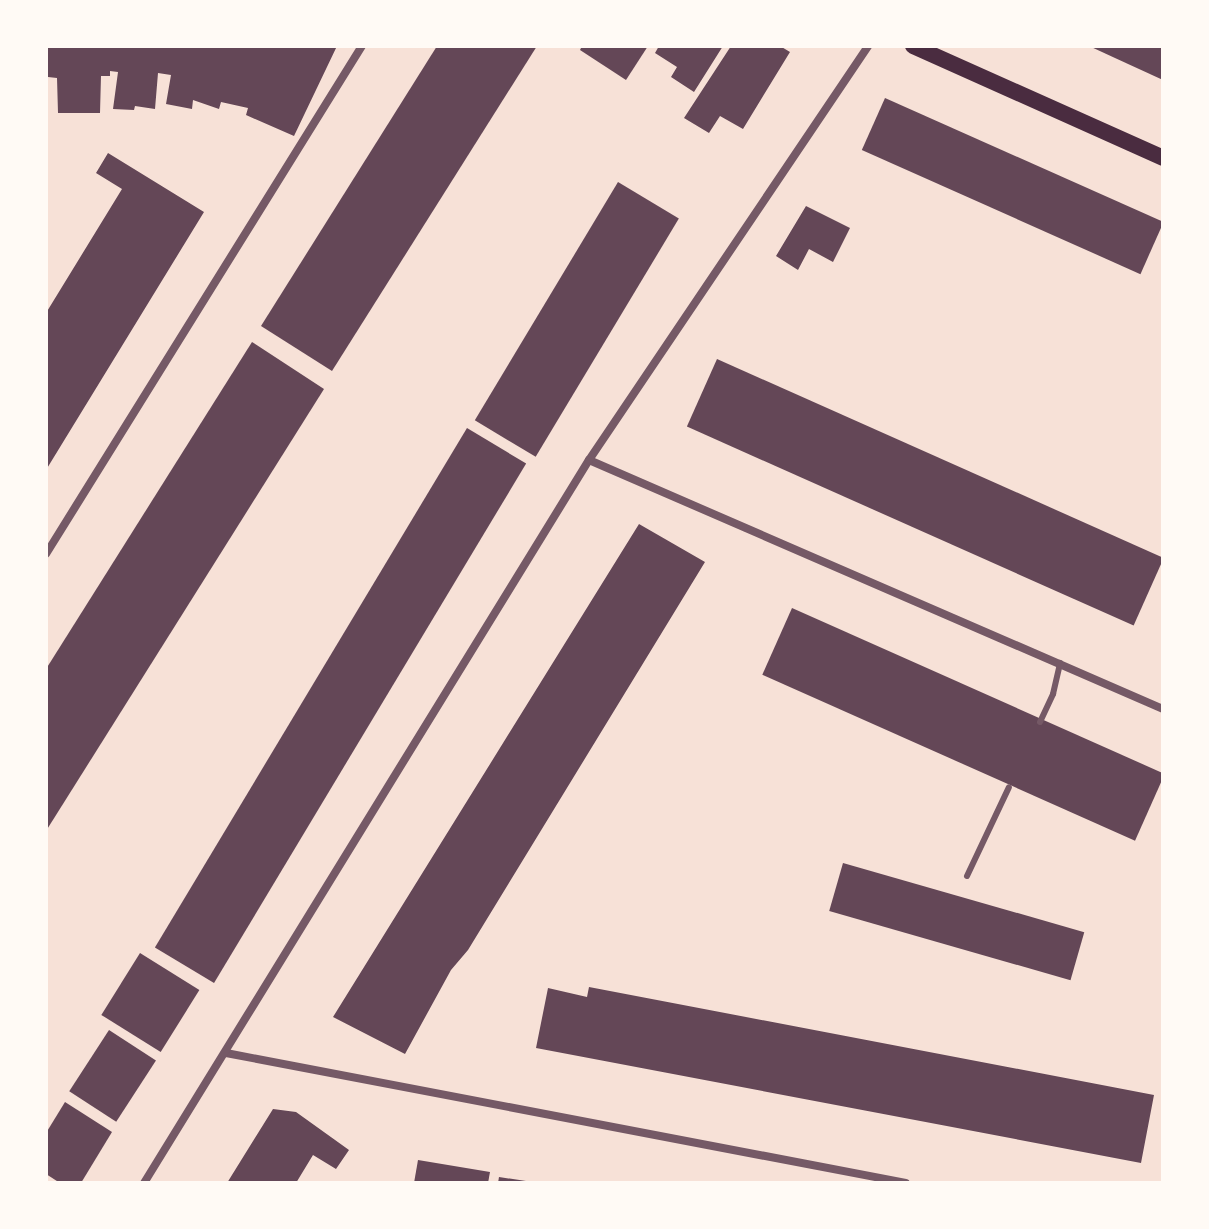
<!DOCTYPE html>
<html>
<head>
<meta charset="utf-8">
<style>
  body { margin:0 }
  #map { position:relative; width:1209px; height:1229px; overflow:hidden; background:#f7e1d7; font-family:"Libre Baskerville",serif }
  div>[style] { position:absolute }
  .building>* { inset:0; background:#644757; transform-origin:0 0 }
  .service>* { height:6px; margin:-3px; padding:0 3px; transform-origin:3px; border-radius:3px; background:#755966 }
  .minor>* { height:8px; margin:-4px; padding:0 4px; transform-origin:4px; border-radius:4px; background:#755966 }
  .secondary>* { height:16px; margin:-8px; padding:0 8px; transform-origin:8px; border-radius:8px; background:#4a2c40 }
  span { translate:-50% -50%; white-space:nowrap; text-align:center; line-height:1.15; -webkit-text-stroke:8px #fffaf5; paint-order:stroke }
  .frame { position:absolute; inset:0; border:48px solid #fffaf5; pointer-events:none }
</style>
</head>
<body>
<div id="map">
  <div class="building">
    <div style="clip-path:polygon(46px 46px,337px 46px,294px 136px,246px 115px,248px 108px,221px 102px,219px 109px,193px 100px,192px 109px,166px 104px,171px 75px,158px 73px,155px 109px,135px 106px,134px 110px,113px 109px,118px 72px,110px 71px,110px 76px,101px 76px,100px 113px,58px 113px,57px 78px,48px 77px)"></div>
    <div style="clip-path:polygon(437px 46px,537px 46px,332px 371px,261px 326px)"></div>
    <div style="clip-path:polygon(582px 46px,648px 46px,626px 80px,580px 50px)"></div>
    <div style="clip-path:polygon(659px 46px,723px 46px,694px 92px,671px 77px,677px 67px,655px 53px)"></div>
    <div style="clip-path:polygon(731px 46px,780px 46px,790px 52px,743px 129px,720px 116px,709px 133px,684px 118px)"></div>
    <div style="clip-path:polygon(1089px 46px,1163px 46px,1163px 80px,1115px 58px)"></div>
    <div style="left:885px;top:98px;width:305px;height:57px;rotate:24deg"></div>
    <div style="clip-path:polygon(108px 153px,204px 212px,46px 470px,46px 313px,122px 189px,96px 173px)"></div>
    <div style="left:618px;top:182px;width:71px;height:278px;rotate:31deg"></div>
    <div style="clip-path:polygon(806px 206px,850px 228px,833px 262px,809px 249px,798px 270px,776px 256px)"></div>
    <div style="clip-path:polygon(252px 342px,324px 389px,46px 831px,46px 669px)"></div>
    <div style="left:717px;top:359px;width:489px;height:74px;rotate:24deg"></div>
    <div style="left:467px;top:428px;width:69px;height:606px;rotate:31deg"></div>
    <div style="clip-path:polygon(639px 524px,705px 562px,468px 950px,451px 970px,405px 1054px,333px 1017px)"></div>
    <div style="left:792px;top:608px;width:408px;height:73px;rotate:24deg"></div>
    <div style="left:843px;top:863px;width:251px;height:50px;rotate:16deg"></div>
    <div style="left:140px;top:953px;width:70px;height:73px;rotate:32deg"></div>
    <div style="clip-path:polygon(589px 987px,1154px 1095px,1141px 1163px,536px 1048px,548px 988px,587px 997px)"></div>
    <div style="left:109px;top:1030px;width:56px;height:73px;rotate:33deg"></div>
    <div style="clip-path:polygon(65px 1102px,112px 1132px,81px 1183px,60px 1183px,46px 1174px,46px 1133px)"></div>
    <div style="clip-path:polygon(273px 1109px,296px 1112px,349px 1150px,336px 1169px,313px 1155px,296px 1183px,227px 1183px)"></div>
    <div style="clip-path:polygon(418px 1160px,490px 1172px,488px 1183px,414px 1183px)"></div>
    <div style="clip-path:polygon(499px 1177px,526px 1181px,526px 1183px,498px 1183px)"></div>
  </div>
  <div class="service">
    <div style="left:1040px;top:722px;width:31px;rotate:-65deg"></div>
    <div style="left:1053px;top:694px;width:32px;rotate:-77deg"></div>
    <div style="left:967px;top:876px;width:98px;rotate:-64.7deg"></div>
  </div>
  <div class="minor">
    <div style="left:589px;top:460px;width:626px;rotate:23.45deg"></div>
    <div style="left:46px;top:554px;width:598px;rotate:-58.12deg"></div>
    <div style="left:226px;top:1053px;width:692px;rotate:10.82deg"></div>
    <div style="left:144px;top:1183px;width:849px;rotate:-58.39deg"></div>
    <div style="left:589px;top:460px;width:499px;rotate:-56deg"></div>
  </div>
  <div class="secondary">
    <div style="left:913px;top:46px;width:274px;rotate:24.1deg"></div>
  </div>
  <div class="frame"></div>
</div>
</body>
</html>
